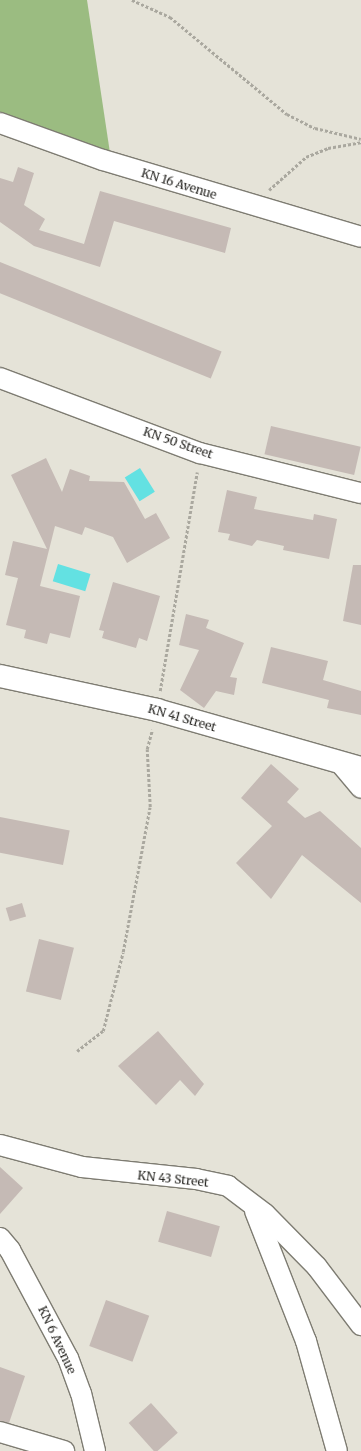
<!DOCTYPE html>
<html>
<head>
<meta charset="utf-8">
<style>
  body { margin:0 }
  #map { position:relative; width:361px; height:1451px; overflow:hidden; background:#e5e3d8; font-family:Merriweather,serif }
  div>[style] { position:absolute }
  .green>* { inset:0; background:#9bbc81 }
  .water>* { inset:0; background:#63e1e2; transform-origin:0 0 }
  .building>* { inset:0; background:#c5bab5; transform-origin:0 0 }
  .path>* { height:2.5px; margin-top:-1.25px; transform-origin:0; background:repeating-linear-gradient(90deg,#aaa89f 0 3px,transparent 0 5px) }
  .roads { filter:drop-shadow(1px 0 #7e7c72) drop-shadow(-1px 0 #7e7c72) drop-shadow(0 1px #7e7c72) drop-shadow(0 -1px #7e7c72) }
  .minor>* { height:20px; margin:-10px; padding:0 10px; transform-origin:10px; border-radius:10px; background:#fff }
  .major>* { height:22px; margin:-11px; padding:0 11px; transform-origin:11px; border-radius:11px; background:#fff }
  span { translate:-50% -50%; white-space:nowrap; text-align:center; line-height:1.15; -webkit-text-stroke:3px #fff; paint-order:stroke }
  .street-label { font-size:12px; color:#201f1b }
</style>
</head>
<body>
<div id="map">
  <div class="green">
    <div style="clip-path:polygon(0 0,87px 0,110px 153px,0 117px)"></div>
  </div>
  <div class="water">
    <div style="left:140px;top:468px;width:28px;height:18px;rotate:58deg"></div>
    <div style="left:58px;top:564px;width:34px;height:18px;rotate:17deg"></div>
  </div>
  <div class="building">
    <div style="clip-path:polygon(18px 167px,34px 173px,24px 205px,45px 219px,39px 230px,84px 244px,100px 191px,231px 228px,225px 253px,114px 221px,100px 267px,34px 246px,0 222px,0 178px,13px 182px)"></div>
    <div style="left:0;top:262px;width:239px;height:29px;rotate:22deg"></div>
    <div style="left:271px;top:426px;width:92px;height:29px;rotate:13deg"></div>
    <div style="clip-path:polygon(46px 458px,62px 492px,70px 469px,90px 476px,89px 481px,124px 482px,145px 519px,156px 513px,170px 538px,127px 563px,113px 537px,85px 527px,82px 535px,55px 526px,40px 586px,80px 596px,70px 638px,50px 633px,47px 644px,24px 638px,26px 630px,6px 625px,18px 578px,5px 575px,13px 541px,47px 549px,11px 475px)"></div>
    <div style="clip-path:polygon(227px 490px,257px 497px,254px 509px,313px 520px,314px 514px,337px 519px,329px 559px,283px 550px,284px 546px,257px 540px,252px 546px,228px 540px,230px 534px,218px 532px)"></div>
    <div style="clip-path:polygon(353px 565px,361px 565px,361px 625px,343px 621px)"></div>
    <div style="clip-path:polygon(113px 582px,160px 596px,147px 641px,139px 638px,136px 648px,102px 638px,104px 631px,99px 630px)"></div>
    <div style="clip-path:polygon(186px 614px,209px 620px,206px 628px,244px 643px,230px 677px,237px 678px,234px 695px,216px 691px,204px 708px,180px 690px,199px 650px,179px 645px)"></div>
    <div style="clip-path:polygon(271px 647px,328px 661px,323px 680px,361px 691px,361px 715px,327px 708px,329px 700px,262px 683px)"></div>
    <div style="clip-path:polygon(271px 764px,299px 789px,287px 802px,305px 818px,320px 811px,361px 848px,361px 903px,302px 855px,271px 899px,236px 863px,272px 826px,241px 798px)"></div>
    <div style="left:0;top:817px;width:71px;height:35px;rotate:11deg"></div>
    <div style="left:22px;top:903px;width:14px;height:17px;rotate:73deg"></div>
    <div style="left:39px;top:939px;width:36px;height:54px;rotate:14deg"></div>
    <div style="clip-path:polygon(158px 1031px,204px 1084px,195px 1096px,180px 1080px,156px 1105px,118px 1066px)"></div>
    <div style="clip-path:polygon(0 1167px,23px 1188px,0 1214px)"></div>
    <div style="left:167px;top:1211px;width:55px;height:32px;rotate:16deg"></div>
    <div style="left:106px;top:1300px;width:46px;height:49px;rotate:20deg"></div>
    <div style="clip-path:polygon(0 1367px,25px 1376px,9px 1423px,0 1421px)"></div>
    <div style="left:151px;top:1403px;width:40px;height:30px;rotate:48deg"></div>
  </div>
  <div class="path">
    <div style="left:132px;top:0;width:42px;rotate:24.1deg"></div>
    <div style="left:170px;top:17px;width:152px;rotate:39.7deg"></div>
    <div style="left:287px;top:114px;width:31px;rotate:27deg"></div>
    <div style="left:315px;top:128px;width:47px;rotate:13.4deg"></div>
    <div style="left:269px;top:190px;width:50px;rotate:-41.7deg"></div>
    <div style="left:306px;top:157px;width:24px;rotate:-22deg"></div>
    <div style="left:328px;top:148px;width:34px;rotate:-10deg"></div>
    <div style="left:160px;top:691px;width:222px;rotate:-80.4deg"></div>
    <div style="left:77px;top:1051px;width:33px;rotate:-38deg"></div>
    <div style="left:103px;top:1031px;width:81px;rotate:-75.8deg"></div>
    <div style="left:123px;top:952px;width:147px;rotate:-79.5deg"></div>
    <div style="left:150px;top:807px;width:58px;rotate:-93deg"></div>
    <div style="left:147px;top:749px;width:20px;rotate:-75deg"></div>
  </div>
  <div class="roads">
    <div class="minor">
      <div style="left:0;top:123px;width:109px;rotate:19.8deg"></div>
      <div style="left:103px;top:160px;width:269px;rotate:16.6deg"></div>
      <div style="left:0;top:378px;width:214px;rotate:20.6deg"></div>
      <div style="left:200px;top:453px;width:166px;rotate:14deg"></div>
      <div style="left:341px;top:764px;width:31px;rotate:50deg"></div>
      <div style="left:0;top:1145px;width:85px;rotate:15deg"></div>
      <div style="left:82px;top:1167px;width:115px;rotate:6deg"></div>
      <div style="left:196px;top:1179px;width:33px;rotate:12deg"></div>
      <div style="left:228px;top:1186px;width:46px;rotate:37.1deg"></div>
      <div style="left:265px;top:1214px;width:74px;rotate:45.5deg"></div>
      <div style="left:317px;top:1267px;width:73px;rotate:52.8deg"></div>
      <div style="left:255px;top:1211px;width:140px;rotate:68.6deg"></div>
      <div style="left:306px;top:1341px;width:114px;rotate:74.3deg"></div>
      <div style="left:0;top:1238px;width:16px;rotate:50deg"></div>
      <div style="left:10px;top:1250px;width:123px;rotate:61.8deg"></div>
      <div style="left:68px;top:1358px;width:37px;rotate:70deg"></div>
      <div style="left:81px;top:1393px;width:60px;rotate:76.4deg"></div>
      <div style="left:0;top:1432px;width:67px;rotate:16.5deg"></div>
    </div>
    <div class="major">
      <div style="left:0;top:676px;width:161px;rotate:12.2deg"></div>
      <div style="left:157px;top:710px;width:212px;rotate:15.9deg"></div>
    </div>
  </div>
  <div class="street-label">
    <span style="left:179px;top:184px;rotate:17deg">KN 16 Avenue</span>
    <span style="left:178px;top:443px;rotate:19deg">KN 50 Street</span>
    <span style="left:182px;top:718px;rotate:16deg">KN 41 Street</span>
    <span style="left:173px;top:1179px;rotate:6deg">KN 43 Street</span>
    <span style="left:57px;top:1340px;rotate:65deg">KN 6 Avenue</span>
  </div>
</div>
</body>
</html>
